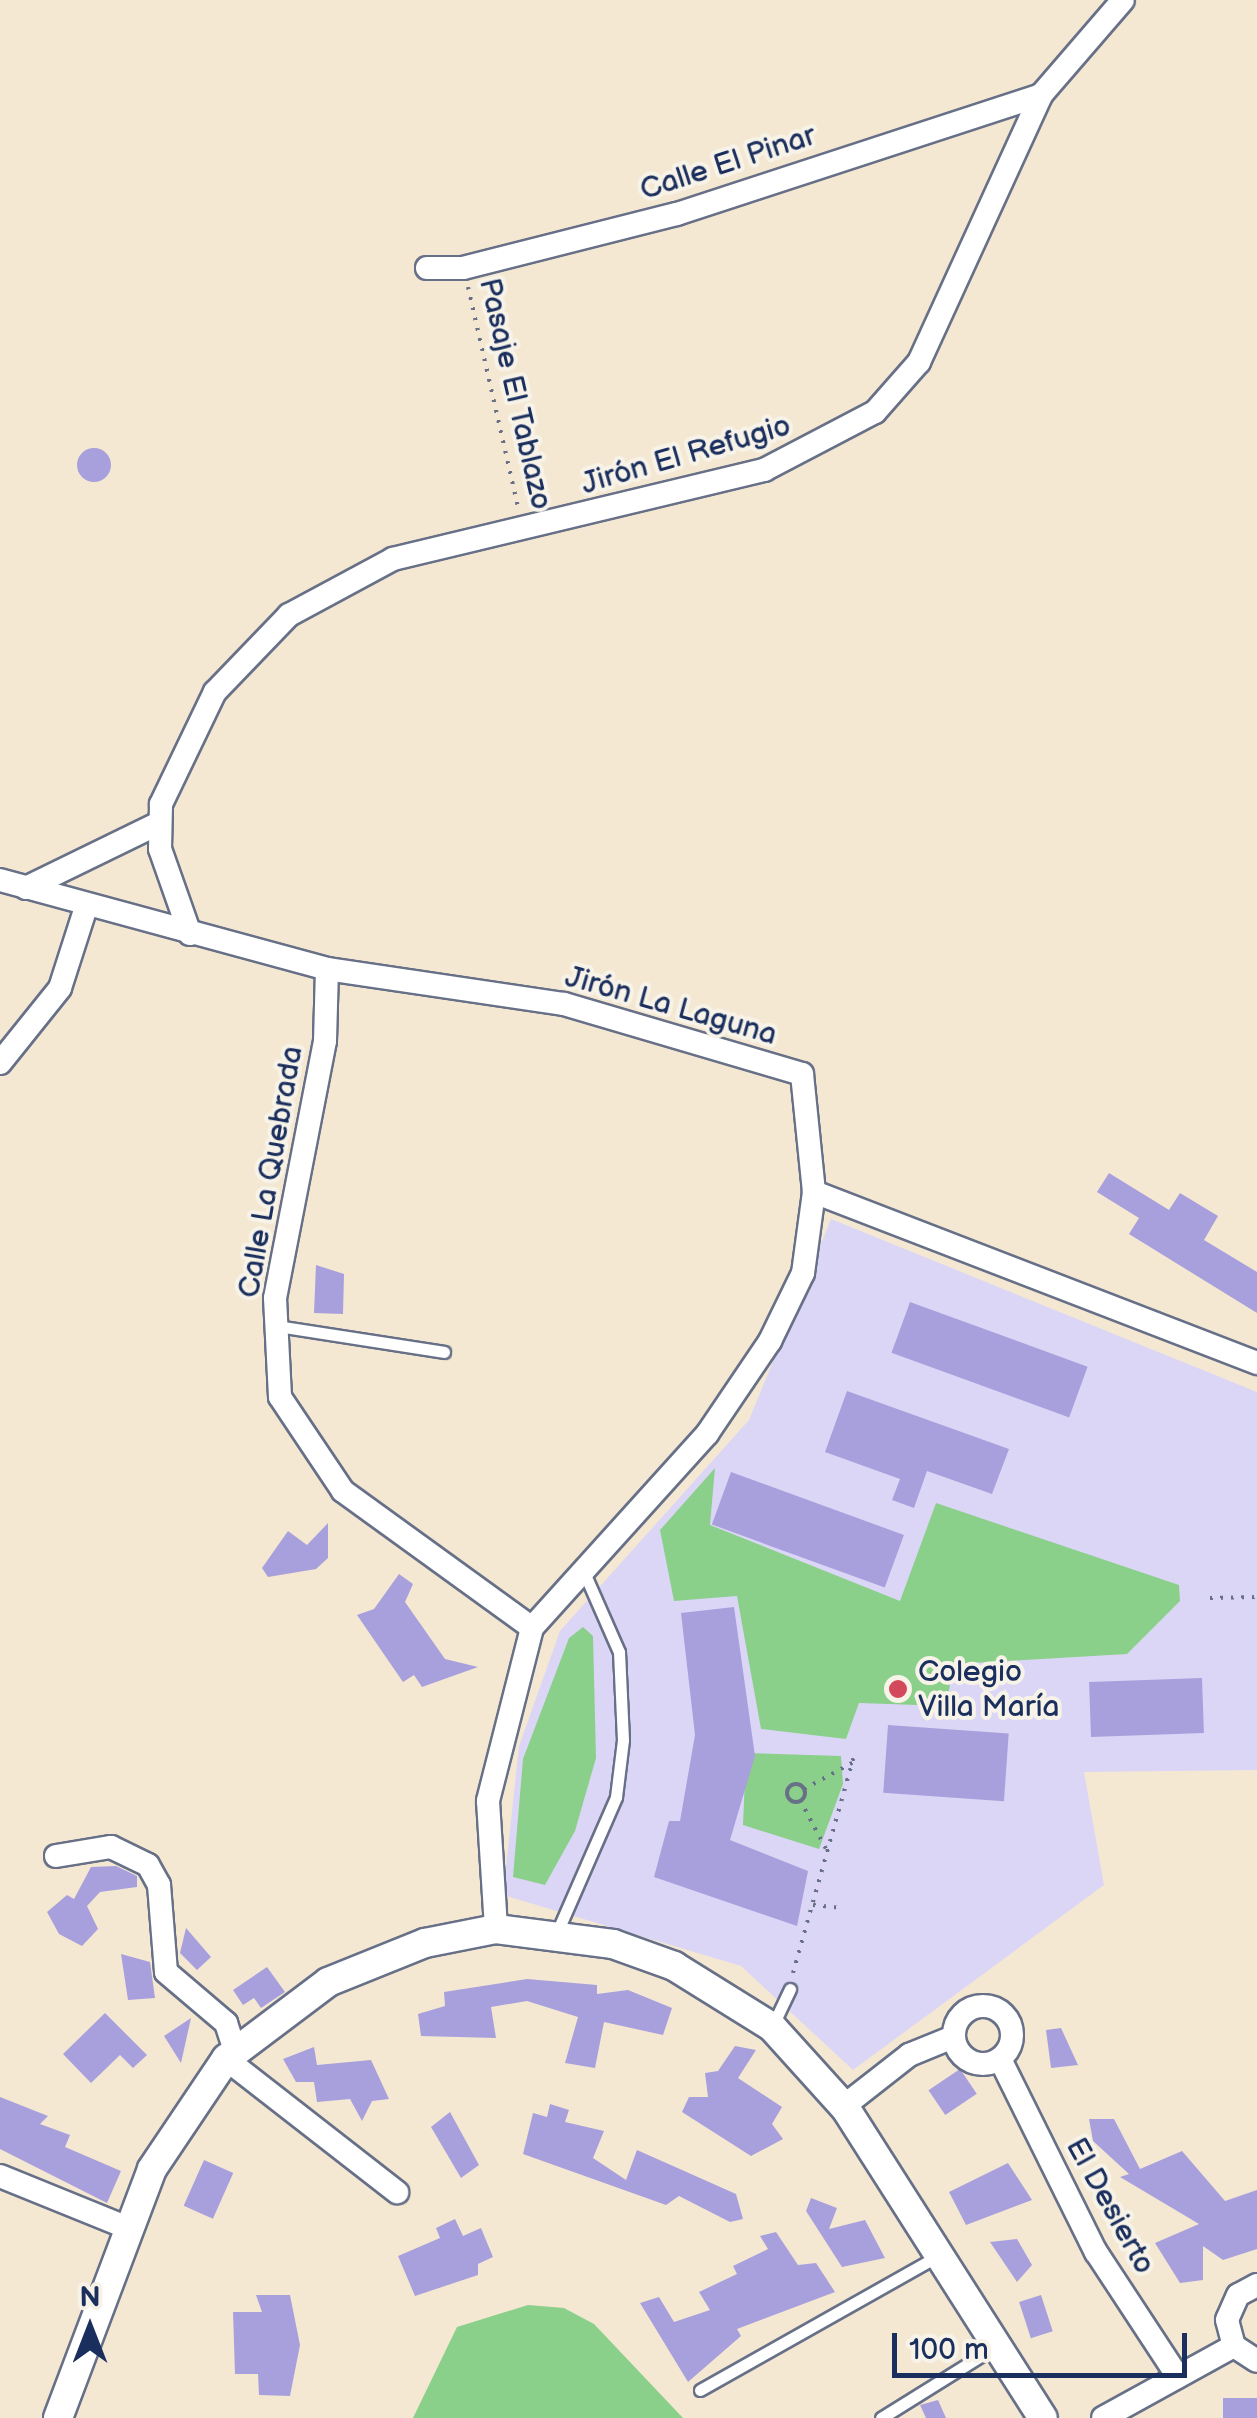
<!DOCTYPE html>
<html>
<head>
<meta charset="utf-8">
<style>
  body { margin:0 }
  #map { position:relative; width:1257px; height:2418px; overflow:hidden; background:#f4e8d3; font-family:"Balsamiq Sans",sans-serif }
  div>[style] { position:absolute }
  .built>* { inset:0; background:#dcd6f6 }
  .green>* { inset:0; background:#8ad08a }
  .building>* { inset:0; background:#a8a0dc; transform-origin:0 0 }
  .round { border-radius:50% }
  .path>* { height:4px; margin-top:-2px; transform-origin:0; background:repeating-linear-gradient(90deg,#677087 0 2.5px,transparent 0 10.5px) }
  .path>.ring { margin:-2px; padding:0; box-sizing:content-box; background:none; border:4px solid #677087; border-radius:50% }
  .roads { filter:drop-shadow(2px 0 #677087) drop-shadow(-2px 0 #677087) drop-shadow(0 2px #677087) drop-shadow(0 -2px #677087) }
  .service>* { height:11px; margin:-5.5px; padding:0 5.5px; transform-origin:5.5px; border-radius:5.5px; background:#fff }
  .minor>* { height:22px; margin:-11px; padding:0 11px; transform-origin:11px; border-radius:11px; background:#fff }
  .minor>.ring { margin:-11px; padding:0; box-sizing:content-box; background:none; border:22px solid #fff; border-radius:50% }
  .tertiary>* { height:28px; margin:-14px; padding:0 14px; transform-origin:14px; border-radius:14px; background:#fff }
  .dots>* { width:28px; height:28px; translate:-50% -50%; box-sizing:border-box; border:5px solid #f7f3e8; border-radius:50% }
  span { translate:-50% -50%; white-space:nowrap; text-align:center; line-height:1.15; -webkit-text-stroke:8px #f7f3e8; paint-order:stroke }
  .street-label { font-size:30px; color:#1b2f5e }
  .poi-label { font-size:30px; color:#1b2f5e }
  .left { translate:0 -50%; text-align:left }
  .north { position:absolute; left:40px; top:2278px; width:100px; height:100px; -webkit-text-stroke:8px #f7f3e8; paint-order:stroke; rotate:0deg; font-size:28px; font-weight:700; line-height:40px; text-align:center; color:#1b2f5e }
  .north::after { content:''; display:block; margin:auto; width:35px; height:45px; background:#1b2f5e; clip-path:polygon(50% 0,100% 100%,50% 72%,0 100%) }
  .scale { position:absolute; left:892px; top:2333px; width:295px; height:45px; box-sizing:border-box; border:5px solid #1b2f5e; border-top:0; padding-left:12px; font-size:30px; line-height:35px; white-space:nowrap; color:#1b2f5e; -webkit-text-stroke:8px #f7f3e8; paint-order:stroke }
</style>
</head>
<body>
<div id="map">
  <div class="built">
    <div style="clip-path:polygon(831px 1219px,1257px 1392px,1257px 1770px,1084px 1772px,1104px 1885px,853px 2070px,741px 1966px,503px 1895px,519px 1746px,560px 1631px,749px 1420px)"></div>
  </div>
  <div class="green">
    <div style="clip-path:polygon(715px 1468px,710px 1525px,900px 1601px,936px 1503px,1179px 1585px,1180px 1601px,1127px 1654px,954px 1664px,946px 1706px,859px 1703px,846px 1739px,761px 1729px,737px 1596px,674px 1601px,660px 1530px)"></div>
    <div style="clip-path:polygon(583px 1627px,593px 1636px,596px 1758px,575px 1831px,545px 1885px,513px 1877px,523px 1759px,569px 1638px)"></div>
    <div style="clip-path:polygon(746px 1753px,841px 1756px,843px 1784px,819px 1849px,743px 1825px)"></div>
    <div style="clip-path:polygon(528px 2305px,564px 2308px,594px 2324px,683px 2418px,413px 2418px,457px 2327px)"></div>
  </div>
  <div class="building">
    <div class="round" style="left:77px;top:448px;width:34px;height:34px"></div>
    <div style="clip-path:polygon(1109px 1173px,1169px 1210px,1180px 1193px,1218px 1216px,1204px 1240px,1257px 1272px,1257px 1313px,1129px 1234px,1139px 1218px,1097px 1192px)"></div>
    <div style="clip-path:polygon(316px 1265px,344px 1274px,343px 1314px,314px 1313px)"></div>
    <div style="left:910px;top:1302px;width:189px;height:54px;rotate:20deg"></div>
    <div style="clip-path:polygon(847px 1391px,1009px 1449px,992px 1494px,927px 1471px,914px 1508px,892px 1500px,900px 1479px,825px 1452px)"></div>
    <div style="left:731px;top:1472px;width:184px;height:56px;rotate:20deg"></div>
    <div style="clip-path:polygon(328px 1523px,328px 1558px,316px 1569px,268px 1577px,262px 1568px,288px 1531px,307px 1545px)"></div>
    <div style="clip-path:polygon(399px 1574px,413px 1584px,405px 1602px,445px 1659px,478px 1667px,422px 1687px,414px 1675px,403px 1682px,357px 1615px,374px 1609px)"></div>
    <div style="clip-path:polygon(734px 1607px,755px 1756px,730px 1840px,808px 1871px,797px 1926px,654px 1877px,669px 1821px,680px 1821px,695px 1735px,681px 1613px)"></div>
    <div style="left:1202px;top:1678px;width:55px;height:113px;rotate:88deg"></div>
    <div style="left:888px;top:1725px;width:121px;height:68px;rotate:4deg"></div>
    <div style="clip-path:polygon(116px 1866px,137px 1876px,137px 1887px,100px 1892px,87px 1906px,98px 1929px,82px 1946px,59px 1934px,47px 1912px,67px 1895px,74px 1899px,91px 1867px)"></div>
    <div style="clip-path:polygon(186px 1928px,211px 1957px,197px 1970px,180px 1953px)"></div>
    <div style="clip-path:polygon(121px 1954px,150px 1962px,155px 1998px,128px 2000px)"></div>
    <div style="clip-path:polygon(267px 1967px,285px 1992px,261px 2008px,254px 1998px,243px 2005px,233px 1990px)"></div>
    <div style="clip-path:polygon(527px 1979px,597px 1985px,597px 1994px,628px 1990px,672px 2008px,663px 2035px,604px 2022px,595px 2068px,565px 2063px,578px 2017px,527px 2001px,491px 2007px,496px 2038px,421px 2036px,418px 2014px,445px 2006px,444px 1992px)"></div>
    <div style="clip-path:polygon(105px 2013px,147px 2055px,133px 2068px,120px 2055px,91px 2083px,63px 2054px)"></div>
    <div style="clip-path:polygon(191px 2018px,181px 2063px,164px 2036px)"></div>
    <div style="clip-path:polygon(1061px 2028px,1078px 2065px,1051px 2068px,1046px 2030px)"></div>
    <div style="clip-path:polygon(735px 2046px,756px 2050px,738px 2078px,782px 2107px,772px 2124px,783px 2139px,751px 2156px,682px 2112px,689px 2097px,708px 2097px,705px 2073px,718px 2071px)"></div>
    <div style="clip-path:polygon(314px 2047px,317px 2065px,371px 2060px,389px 2099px,372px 2101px,362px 2121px,350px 2099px,317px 2102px,314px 2082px,296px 2082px,283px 2059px)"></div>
    <div style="left:960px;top:2069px;width:30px;height:38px;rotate:56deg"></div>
    <div style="clip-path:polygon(0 2097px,48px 2116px,40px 2124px,70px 2135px,65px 2147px,121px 2171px,107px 2203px,0 2149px)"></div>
    <div style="clip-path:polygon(550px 2104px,569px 2110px,565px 2122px,604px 2131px,593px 2158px,626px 2180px,637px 2150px,736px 2194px,743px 2219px,730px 2222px,679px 2196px,666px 2205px,523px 2154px,533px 2113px,547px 2117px)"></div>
    <div style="clip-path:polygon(450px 2112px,479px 2165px,461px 2178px,431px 2127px)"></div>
    <div style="clip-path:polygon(1089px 2119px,1114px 2119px,1140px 2169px,1182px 2151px,1225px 2201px,1257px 2190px,1257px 2249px,1223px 2260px,1203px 2246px,1203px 2280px,1180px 2283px,1155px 2243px,1199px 2224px,1120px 2177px,1129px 2174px,1093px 2141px)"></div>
    <div style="left:204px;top:2160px;width:32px;height:50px;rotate:24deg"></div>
    <div style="clip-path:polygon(1008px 2163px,1032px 2200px,966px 2225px,949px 2192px)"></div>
    <div style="clip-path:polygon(811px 2198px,837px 2208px,829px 2229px,865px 2220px,885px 2258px,842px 2267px,806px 2211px)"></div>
    <div style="clip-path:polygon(455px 2219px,463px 2236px,481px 2228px,493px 2257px,478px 2264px,478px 2275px,415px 2296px,398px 2256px,440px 2238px,436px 2228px)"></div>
    <div style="clip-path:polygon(776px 2232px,798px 2265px,816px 2263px,835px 2292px,737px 2329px,741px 2336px,688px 2382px,640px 2303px,659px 2297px,674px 2322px,710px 2310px,699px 2292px,737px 2274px,733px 2266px,768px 2249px,760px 2236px)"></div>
    <div style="clip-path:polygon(1017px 2239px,1032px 2265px,1017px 2282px,990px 2242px)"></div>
    <div style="clip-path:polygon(256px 2295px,290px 2295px,300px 2345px,290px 2396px,259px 2395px,258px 2374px,235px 2374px,233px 2312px,262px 2312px)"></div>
    <div style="left:1041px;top:2295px;width:38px;height:23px;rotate:72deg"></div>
    <div style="left:1257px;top:2398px;width:20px;height:34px;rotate:90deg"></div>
    <div style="clip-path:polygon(938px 2400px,946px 2418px,926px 2418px,920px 2405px)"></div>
  </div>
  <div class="path">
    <div style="left:468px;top:287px;width:226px;rotate:77.2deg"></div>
    <div style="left:1210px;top:1598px;width:47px;rotate:-1.2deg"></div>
    <div class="ring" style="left:787px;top:1784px;width:14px;height:14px"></div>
    <div style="left:804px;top:1789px;width:55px;rotate:-28.4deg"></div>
    <div style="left:800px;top:1800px;width:55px;rotate:62deg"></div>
    <div style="left:813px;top:1905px;width:30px;rotate:6deg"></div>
    <div style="left:793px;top:1973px;width:230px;rotate:-74.3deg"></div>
  </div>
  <div class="roads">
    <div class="service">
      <div style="left:277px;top:1326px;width:169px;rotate:8.8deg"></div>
      <div style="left:558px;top:1930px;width:145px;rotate:-66.4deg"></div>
      <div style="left:616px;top:1797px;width:57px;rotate:-83deg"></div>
      <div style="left:623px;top:1740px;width:88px;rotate:-92.6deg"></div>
      <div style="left:619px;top:1652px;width:90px;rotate:-113.7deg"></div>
      <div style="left:772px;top:2027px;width:42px;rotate:-64.7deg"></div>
      <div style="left:700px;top:2390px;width:275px;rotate:-29.4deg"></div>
      <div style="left:881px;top:2418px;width:134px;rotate:-31.9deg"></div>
    </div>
    <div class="minor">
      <div style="left:427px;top:268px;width:36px"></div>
      <div style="left:463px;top:268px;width:221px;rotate:-14.2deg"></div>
      <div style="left:677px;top:214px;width:383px;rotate:-18.1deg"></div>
      <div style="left:0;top:880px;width:339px;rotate:15.2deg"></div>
      <div style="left:327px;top:969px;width:240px;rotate:8.4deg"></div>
      <div style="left:564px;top:1004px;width:248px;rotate:16.4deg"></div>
      <div style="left:802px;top:1074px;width:119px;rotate:84.2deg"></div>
      <div style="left:814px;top:1192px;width:82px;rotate:97.7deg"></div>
      <div style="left:803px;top:1273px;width:76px;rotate:115.9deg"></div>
      <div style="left:770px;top:1341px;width:112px;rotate:124.1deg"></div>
      <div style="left:707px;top:1434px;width:261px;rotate:132.1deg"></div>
      <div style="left:532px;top:1628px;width:179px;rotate:104.3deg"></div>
      <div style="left:488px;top:1801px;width:128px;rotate:86.4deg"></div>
      <div style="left:26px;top:888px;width:146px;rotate:-26deg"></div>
      <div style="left:190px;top:934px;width:90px;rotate:-109.4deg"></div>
      <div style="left:160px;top:849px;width:45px;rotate:-88.7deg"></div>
      <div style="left:161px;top:804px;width:124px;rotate:-64.3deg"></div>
      <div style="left:215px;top:692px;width:107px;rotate:-46.1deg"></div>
      <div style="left:289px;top:615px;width:118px;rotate:-28.3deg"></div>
      <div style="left:393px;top:559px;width:382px;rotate:-13.5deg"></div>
      <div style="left:764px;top:470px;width:125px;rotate:-27.6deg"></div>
      <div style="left:875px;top:412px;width:67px;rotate:-48.7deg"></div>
      <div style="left:919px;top:362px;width:294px;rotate:-65.4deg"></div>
      <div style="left:1041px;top:95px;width:125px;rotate:-49.2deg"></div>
      <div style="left:327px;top:969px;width:72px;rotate:91.6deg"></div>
      <div style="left:325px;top:1041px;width:262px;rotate:101deg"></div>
      <div style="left:275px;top:1298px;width:99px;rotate:87.1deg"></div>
      <div style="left:280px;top:1397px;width:113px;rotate:56.2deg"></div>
      <div style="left:343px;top:1491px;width:233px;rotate:35.9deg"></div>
      <div style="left:0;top:1063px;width:96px;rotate:-51.3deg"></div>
      <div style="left:60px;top:988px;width:85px;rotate:-72.2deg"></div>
      <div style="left:814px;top:1192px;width:475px;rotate:21.1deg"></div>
      <div style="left:56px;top:1856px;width:56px;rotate:-9.3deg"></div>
      <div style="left:111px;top:1847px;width:41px;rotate:25.9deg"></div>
      <div style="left:148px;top:1865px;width:23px;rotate:61deg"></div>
      <div style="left:159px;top:1885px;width:87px;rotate:85.4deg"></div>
      <div style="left:166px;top:1972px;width:79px;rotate:40.4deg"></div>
      <div style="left:226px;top:2023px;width:29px;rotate:72deg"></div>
      <div class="ring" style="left:954px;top:2006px;width:36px;height:36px"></div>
      <div style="left:226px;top:2059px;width:217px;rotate:37.9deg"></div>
      <div style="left:1000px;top:2059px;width:216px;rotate:63.6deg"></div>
      <div style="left:1096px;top:2252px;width:149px;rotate:56.7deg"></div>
      <div style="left:844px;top:2106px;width:83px;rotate:-38.1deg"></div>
      <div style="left:909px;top:2055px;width:48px;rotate:-22.2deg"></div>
      <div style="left:0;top:2176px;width:138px;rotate:22.1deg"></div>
      <div style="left:1257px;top:2285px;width:21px;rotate:152deg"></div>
      <div style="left:1238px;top:2295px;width:27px;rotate:114deg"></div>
      <div style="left:1227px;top:2320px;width:27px;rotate:75deg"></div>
      <div style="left:1234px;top:2346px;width:27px;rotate:33deg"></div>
      <div style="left:1103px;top:2418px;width:149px;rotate:-28.8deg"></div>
    </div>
    <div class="tertiary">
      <div style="left:58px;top:2418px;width:266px;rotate:-69.3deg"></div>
      <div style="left:152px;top:2169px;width:133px;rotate:-56.1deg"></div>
      <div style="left:226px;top:2059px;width:128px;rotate:-37deg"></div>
      <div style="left:328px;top:1982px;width:105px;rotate:-21.9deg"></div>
      <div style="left:425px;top:1943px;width:72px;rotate:-11.2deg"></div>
      <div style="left:496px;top:1929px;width:118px;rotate:7.3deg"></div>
      <div style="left:613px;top:1944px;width:65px;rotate:19.8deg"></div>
      <div style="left:674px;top:1966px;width:115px;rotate:31.9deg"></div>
      <div style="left:772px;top:2027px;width:110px;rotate:47.9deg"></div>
      <div style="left:846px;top:2109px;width:366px;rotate:57.5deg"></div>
    </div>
  </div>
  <div class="dots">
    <div style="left:898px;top:1689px;background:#d1495b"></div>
  </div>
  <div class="street-label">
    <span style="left:728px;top:163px;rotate:-18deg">Calle El Pinar</span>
    <span style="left:515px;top:394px;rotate:77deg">Pasaje El Tablazo</span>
    <span style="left:686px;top:455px;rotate:-16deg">Jirón El Refugio</span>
    <span style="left:671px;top:1006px;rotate:16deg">Jirón La Laguna</span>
    <span style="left:271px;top:1172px;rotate:-80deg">Calle La Quebrada</span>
    <span style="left:1110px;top:2206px;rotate:61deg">El Desierto</span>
  </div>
  <div class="poi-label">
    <span class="left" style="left:918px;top:1689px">Colegio<br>Villa María</span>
  </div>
  <div class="north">N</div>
  <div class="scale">100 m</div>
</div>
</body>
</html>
